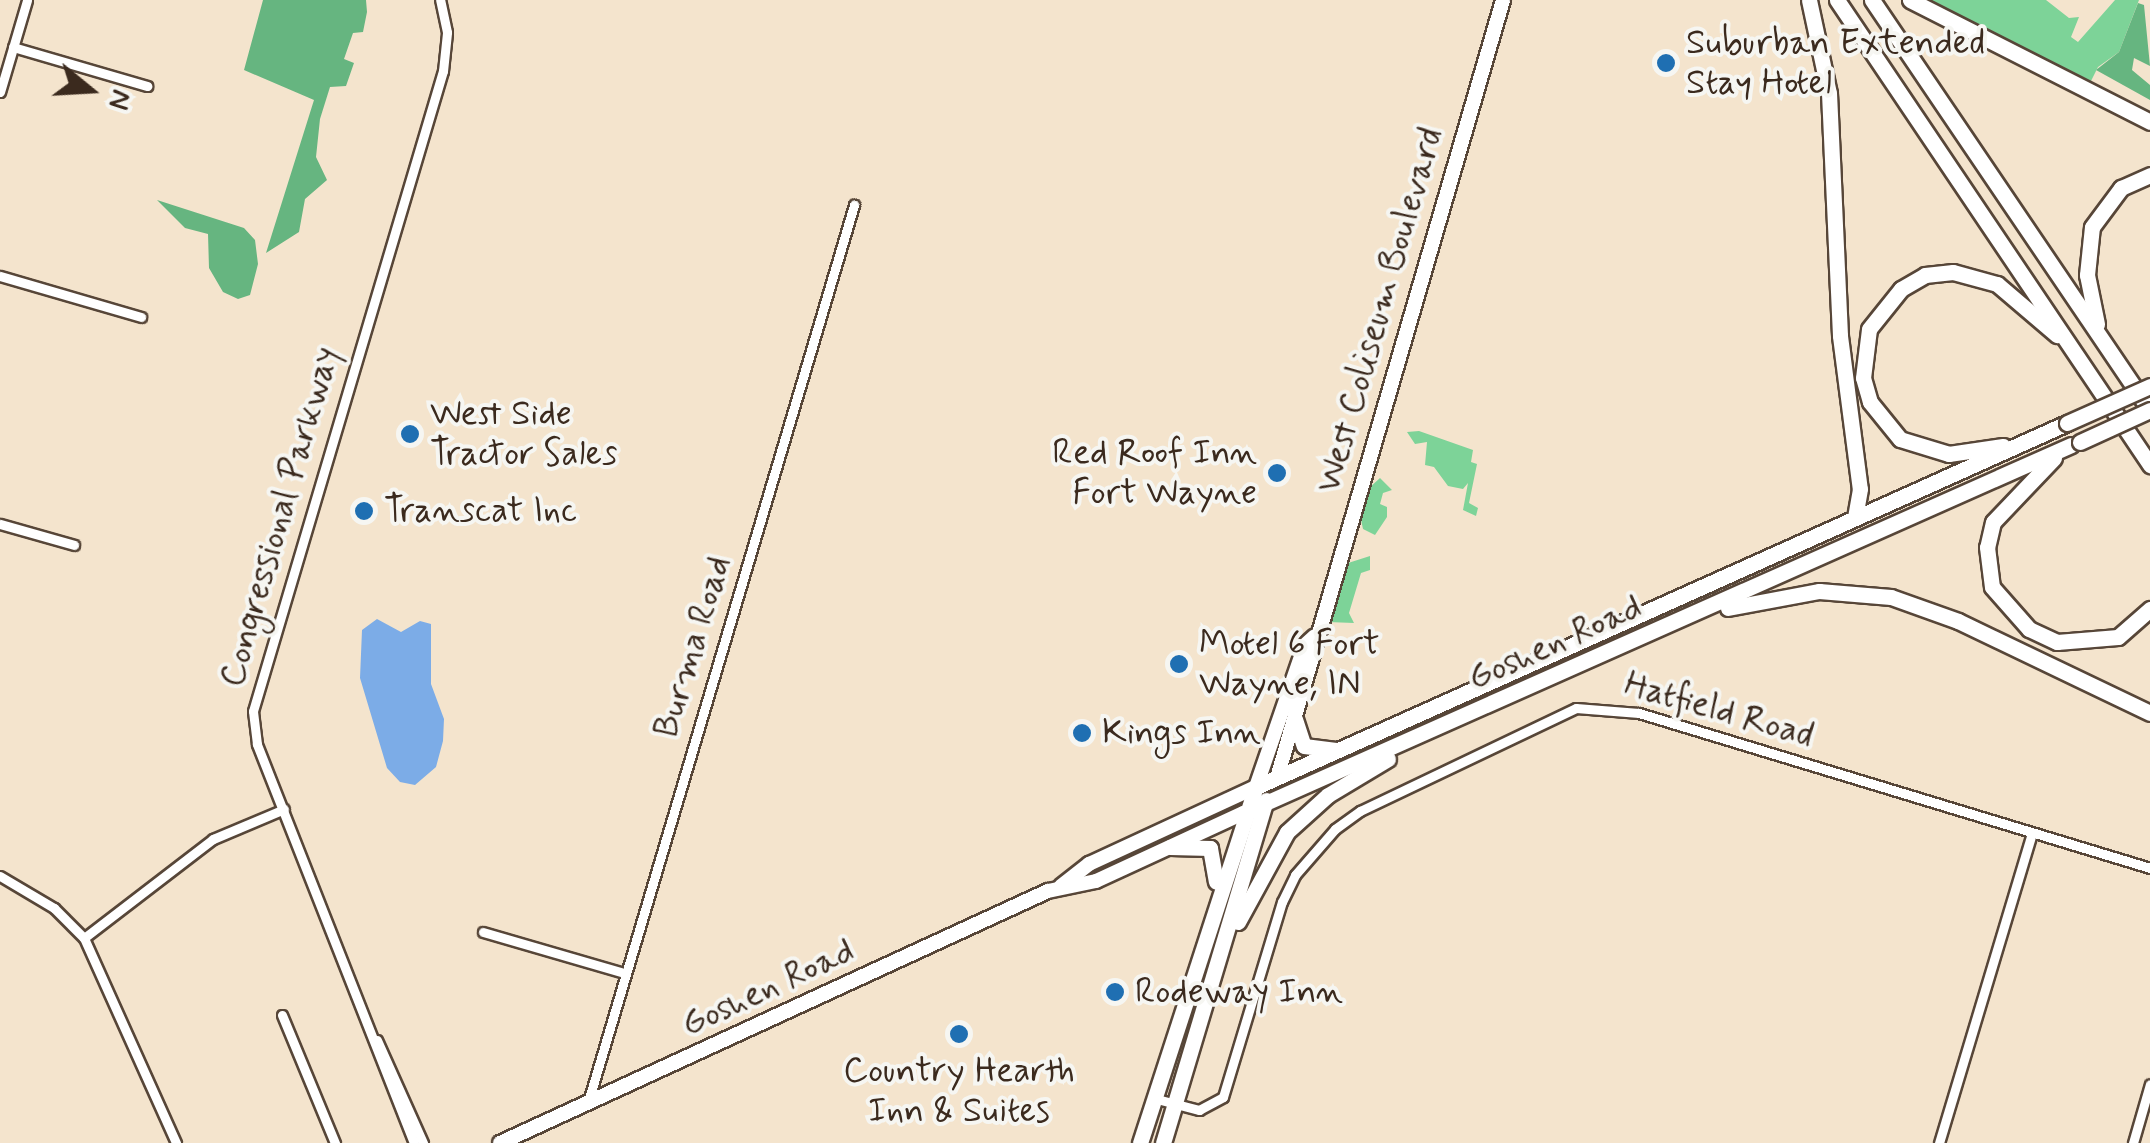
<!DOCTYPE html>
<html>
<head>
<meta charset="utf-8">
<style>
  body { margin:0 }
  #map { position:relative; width:2150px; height:1143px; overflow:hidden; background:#f4e4cd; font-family:Mynerve,sans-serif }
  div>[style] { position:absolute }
  .green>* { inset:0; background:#7dd398 }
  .forest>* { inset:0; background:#66b580 }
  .water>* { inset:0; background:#7cace7 }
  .roads { filter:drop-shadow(2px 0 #574638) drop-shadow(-2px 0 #574638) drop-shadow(0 2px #574638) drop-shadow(0 -2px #574638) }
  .street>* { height:9px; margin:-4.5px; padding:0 4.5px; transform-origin:4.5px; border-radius:4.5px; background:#fff }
  .primary>* { height:14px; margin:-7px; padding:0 7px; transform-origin:7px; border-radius:7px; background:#fff }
  .highway>* { height:15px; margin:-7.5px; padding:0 7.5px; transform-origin:7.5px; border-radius:7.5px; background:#fff }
  .bridges { filter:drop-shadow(2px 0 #574638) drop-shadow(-2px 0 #574638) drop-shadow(0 2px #574638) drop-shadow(0 -2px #574638) }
  .highway-bridge>* { height:15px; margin:-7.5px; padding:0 7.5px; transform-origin:7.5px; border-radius:7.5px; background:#fff }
  .dots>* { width:28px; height:28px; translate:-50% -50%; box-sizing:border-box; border:5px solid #f6f6f2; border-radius:50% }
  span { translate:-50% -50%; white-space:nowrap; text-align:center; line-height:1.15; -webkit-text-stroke:8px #f6f6f2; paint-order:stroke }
  .poi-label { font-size:35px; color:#3b2a1e }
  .left { translate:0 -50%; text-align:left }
  .right { translate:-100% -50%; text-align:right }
  .street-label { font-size:35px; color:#3b2a1e }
  .north { position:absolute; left:40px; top:40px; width:100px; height:100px; -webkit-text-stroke:8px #f6f6f2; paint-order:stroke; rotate:108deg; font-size:28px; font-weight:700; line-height:40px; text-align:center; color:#3b2a1e }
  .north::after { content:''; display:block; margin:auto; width:35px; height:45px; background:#3b2a1e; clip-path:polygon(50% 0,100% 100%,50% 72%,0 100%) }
</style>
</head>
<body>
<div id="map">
  <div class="green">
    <div style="clip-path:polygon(1925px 0,2046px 0,2069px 18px,2079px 17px,2071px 37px,2078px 42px,2115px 0,2139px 0,2119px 52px,2098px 67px,2090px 83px)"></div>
    <div style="clip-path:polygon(1419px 431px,1473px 450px,1471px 462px,1477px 464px,1469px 503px,1478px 508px,1476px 516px,1463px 510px,1468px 483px,1463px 489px,1448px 486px,1434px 467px,1425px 465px,1427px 442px,1415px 444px,1407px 432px)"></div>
    <div style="clip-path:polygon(1380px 478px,1392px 490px,1383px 493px,1380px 504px,1387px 507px,1387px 517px,1375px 535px,1363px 529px,1360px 515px,1368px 489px)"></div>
    <div style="clip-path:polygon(1370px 556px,1370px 570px,1361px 573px,1349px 613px,1354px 623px,1328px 622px,1345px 564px)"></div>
  </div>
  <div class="forest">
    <div style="clip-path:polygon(263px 0,366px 0,367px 12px,363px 32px,353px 33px,344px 59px,354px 63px,346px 86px,330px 87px,320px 119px,316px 157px,327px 180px,305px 199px,299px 232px,266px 253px,314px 100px,244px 70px)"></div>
    <div style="clip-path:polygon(2138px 3px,2144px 5px,2150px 66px,2134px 58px,2132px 70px,2150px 85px,2150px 100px,2096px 70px,2119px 52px)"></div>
    <div style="clip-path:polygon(157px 200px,244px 228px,255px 240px,258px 264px,250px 295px,238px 299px,223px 292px,209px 268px,208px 234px,185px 228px)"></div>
  </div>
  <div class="water">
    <div style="clip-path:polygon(377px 619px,401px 632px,420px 621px,431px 624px,431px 684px,444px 719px,443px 741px,436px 767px,415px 785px,400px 782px,387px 768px,360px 678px,362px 630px)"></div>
  </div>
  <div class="roads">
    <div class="street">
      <div style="left:13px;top:47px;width:140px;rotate:16.2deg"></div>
      <div style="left:0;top:92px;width:96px;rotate:-73.6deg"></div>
      <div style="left:0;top:276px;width:147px;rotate:16.2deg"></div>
      <div style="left:0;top:524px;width:77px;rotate:15.8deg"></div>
      <div style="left:0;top:876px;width:63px;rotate:30.7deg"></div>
      <div style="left:54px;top:908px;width:42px;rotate:45deg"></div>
      <div style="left:84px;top:938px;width:225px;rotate:65.8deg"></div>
      <div style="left:483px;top:932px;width:147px;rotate:16.2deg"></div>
      <div style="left:84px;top:938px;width:163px;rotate:-37.5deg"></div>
      <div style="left:213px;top:839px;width:77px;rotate:-22.9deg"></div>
      <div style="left:282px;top:1015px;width:139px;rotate:67.5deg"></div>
      <div style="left:377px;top:1040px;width:113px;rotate:65.9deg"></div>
      <div style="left:1153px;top:1098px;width:48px;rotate:14.6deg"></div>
      <div style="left:1199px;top:1110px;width:27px;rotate:-28deg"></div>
      <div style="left:1223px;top:1097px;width:204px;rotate:-73.2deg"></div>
      <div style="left:1282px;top:902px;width:30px;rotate:-64deg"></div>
      <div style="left:1295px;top:875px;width:61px;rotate:-49deg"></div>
      <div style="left:1335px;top:829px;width:31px;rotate:-36deg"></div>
      <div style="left:1360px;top:811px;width:239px;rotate:-25.5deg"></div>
      <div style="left:1576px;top:708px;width:63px;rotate:4.5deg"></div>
      <div style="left:1639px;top:713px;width:534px;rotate:16.87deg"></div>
      <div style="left:588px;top:1102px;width:936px;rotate:-73.48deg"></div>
      <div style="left:414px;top:1143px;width:429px;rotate:-111.5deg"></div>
      <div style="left:257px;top:744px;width:33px;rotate:-97deg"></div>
      <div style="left:253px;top:711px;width:668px;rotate:-73.47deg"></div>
      <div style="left:443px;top:71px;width:39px;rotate:-84deg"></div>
      <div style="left:447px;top:32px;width:33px;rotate:-102deg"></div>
      <div style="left:1939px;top:1143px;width:324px;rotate:-73.3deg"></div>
      <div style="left:2133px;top:1143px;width:61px;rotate:-73.9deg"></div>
    </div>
    <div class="primary">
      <div style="left:1277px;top:778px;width:810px;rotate:-73.8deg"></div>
      <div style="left:1061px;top:886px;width:36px;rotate:-38deg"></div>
      <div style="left:1089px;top:864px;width:184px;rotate:-24.8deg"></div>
      <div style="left:1256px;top:787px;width:150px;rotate:-71deg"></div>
      <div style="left:1305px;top:645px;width:13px;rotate:-42deg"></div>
      <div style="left:500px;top:1143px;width:603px;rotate:-24.7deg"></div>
      <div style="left:1048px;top:891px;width:49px;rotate:-11.8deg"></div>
      <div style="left:1096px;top:881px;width:162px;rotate:-24.8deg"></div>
    </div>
    <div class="highway">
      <div style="left:1809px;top:0;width:95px;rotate:77.9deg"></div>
      <div style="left:1829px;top:93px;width:243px;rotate:87.4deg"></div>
      <div style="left:1840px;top:336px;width:154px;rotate:82.6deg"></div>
      <div style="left:1860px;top:489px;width:28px;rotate:100deg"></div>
      <div style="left:1837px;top:0;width:561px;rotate:56.05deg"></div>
      <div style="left:1872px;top:0;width:496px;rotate:55.9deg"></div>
      <div style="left:1910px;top:0;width:269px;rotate:26.9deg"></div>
      <div style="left:2097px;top:324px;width:50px;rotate:-101.5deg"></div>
      <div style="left:2087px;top:275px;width:48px;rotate:-84.1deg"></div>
      <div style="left:2092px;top:227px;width:49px;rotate:-53.4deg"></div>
      <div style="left:2121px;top:188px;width:32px;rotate:-24deg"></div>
      <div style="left:2003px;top:446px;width:55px;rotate:171.6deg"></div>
      <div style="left:1949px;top:454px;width:51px;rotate:-163deg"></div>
      <div style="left:1900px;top:439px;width:48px;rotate:-129deg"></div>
      <div style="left:1870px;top:402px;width:25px;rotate:-106deg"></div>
      <div style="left:1863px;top:378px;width:49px;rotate:-83deg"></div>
      <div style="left:1869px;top:329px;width:51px;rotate:-51.3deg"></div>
      <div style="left:1901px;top:289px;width:28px;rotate:-30deg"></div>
      <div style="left:1925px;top:275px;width:28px;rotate:-6deg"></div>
      <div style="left:1953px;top:272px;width:46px;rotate:15.3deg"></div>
      <div style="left:1997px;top:284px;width:79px;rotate:40.4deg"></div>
      <div style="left:2054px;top:458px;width:88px;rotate:133.6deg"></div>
      <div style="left:1993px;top:522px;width:26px;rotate:103deg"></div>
      <div style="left:1987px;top:547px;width:40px;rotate:82.9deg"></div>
      <div style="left:1992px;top:587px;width:56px;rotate:48.6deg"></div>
      <div style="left:2029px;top:629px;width:31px;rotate:25deg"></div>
      <div style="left:2057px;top:642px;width:61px;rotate:-4.7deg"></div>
      <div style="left:2118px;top:637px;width:43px;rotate:-41.2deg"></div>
      <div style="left:1728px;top:608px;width:93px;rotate:-10.6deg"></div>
      <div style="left:1819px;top:591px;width:72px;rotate:4.8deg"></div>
      <div style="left:1891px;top:597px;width:71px;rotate:19.7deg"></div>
      <div style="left:1958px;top:621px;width:213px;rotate:25.6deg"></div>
      <div style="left:1295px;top:719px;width:28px;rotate:72deg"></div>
      <div style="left:1304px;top:746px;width:32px;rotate:7deg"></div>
      <div style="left:1243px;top:813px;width:906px;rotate:-23.96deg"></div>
      <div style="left:1170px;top:847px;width:40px;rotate:1.4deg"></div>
      <div style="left:1210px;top:848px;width:34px;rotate:80deg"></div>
      <div style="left:1238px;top:922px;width:102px;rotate:-61.4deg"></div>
      <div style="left:1287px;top:832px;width:55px;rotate:-42.1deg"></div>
      <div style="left:1328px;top:795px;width:70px;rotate:-31deg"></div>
      <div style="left:1140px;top:1143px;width:374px;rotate:-72deg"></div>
      <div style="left:1256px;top:787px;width:889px;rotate:-24.17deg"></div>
      <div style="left:1163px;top:1143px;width:358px;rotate:-73.3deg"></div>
    </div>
  </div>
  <div class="bridges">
    <div class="highway-bridge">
      <div style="left:2067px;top:423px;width:91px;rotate:-24deg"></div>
      <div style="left:2080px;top:442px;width:77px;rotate:-24.6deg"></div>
    </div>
  </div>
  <div class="dots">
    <div style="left:1666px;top:63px;background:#1f6fb2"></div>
    <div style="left:410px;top:434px;background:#1f6fb2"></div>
    <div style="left:1277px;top:473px;background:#1f6fb2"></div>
    <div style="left:364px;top:511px;background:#1f6fb2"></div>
    <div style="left:1179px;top:664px;background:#1f6fb2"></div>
    <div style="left:1082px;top:733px;background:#1f6fb2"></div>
    <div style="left:1115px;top:992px;background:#1f6fb2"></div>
    <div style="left:959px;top:1034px;background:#1f6fb2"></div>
  </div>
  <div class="poi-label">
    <span class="left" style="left:1686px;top:63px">Suburban Extended<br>Stay Hotel</span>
    <span class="left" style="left:430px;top:434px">West Side<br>Tractor Sales</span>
    <span class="right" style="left:1257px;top:473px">Red Roof Inn<br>Fort Wayne</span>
    <span class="left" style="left:384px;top:511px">Transcat Inc</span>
    <span class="left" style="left:1199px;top:664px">Motel 6 Fort<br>Wayne, IN</span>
    <span class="left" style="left:1102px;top:733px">Kings Inn</span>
    <span class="left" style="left:1135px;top:992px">Rodeway Inn</span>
    <span style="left:959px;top:1091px">Country Hearth<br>Inn &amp; Suites</span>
  </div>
  <div class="street-label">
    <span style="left:1380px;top:310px;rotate:-74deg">West Coliseum Boulevard</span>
    <span style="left:280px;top:517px;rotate:-74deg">Congressional Parkway</span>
    <span style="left:1555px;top:643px;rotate:-24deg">Goshen Road</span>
    <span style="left:693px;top:647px;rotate:-73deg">Burma Road</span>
    <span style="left:1719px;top:710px;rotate:16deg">Hatfield Road</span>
    <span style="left:768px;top:988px;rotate:-25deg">Goshen Road</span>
  </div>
  <div class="north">N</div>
</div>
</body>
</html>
